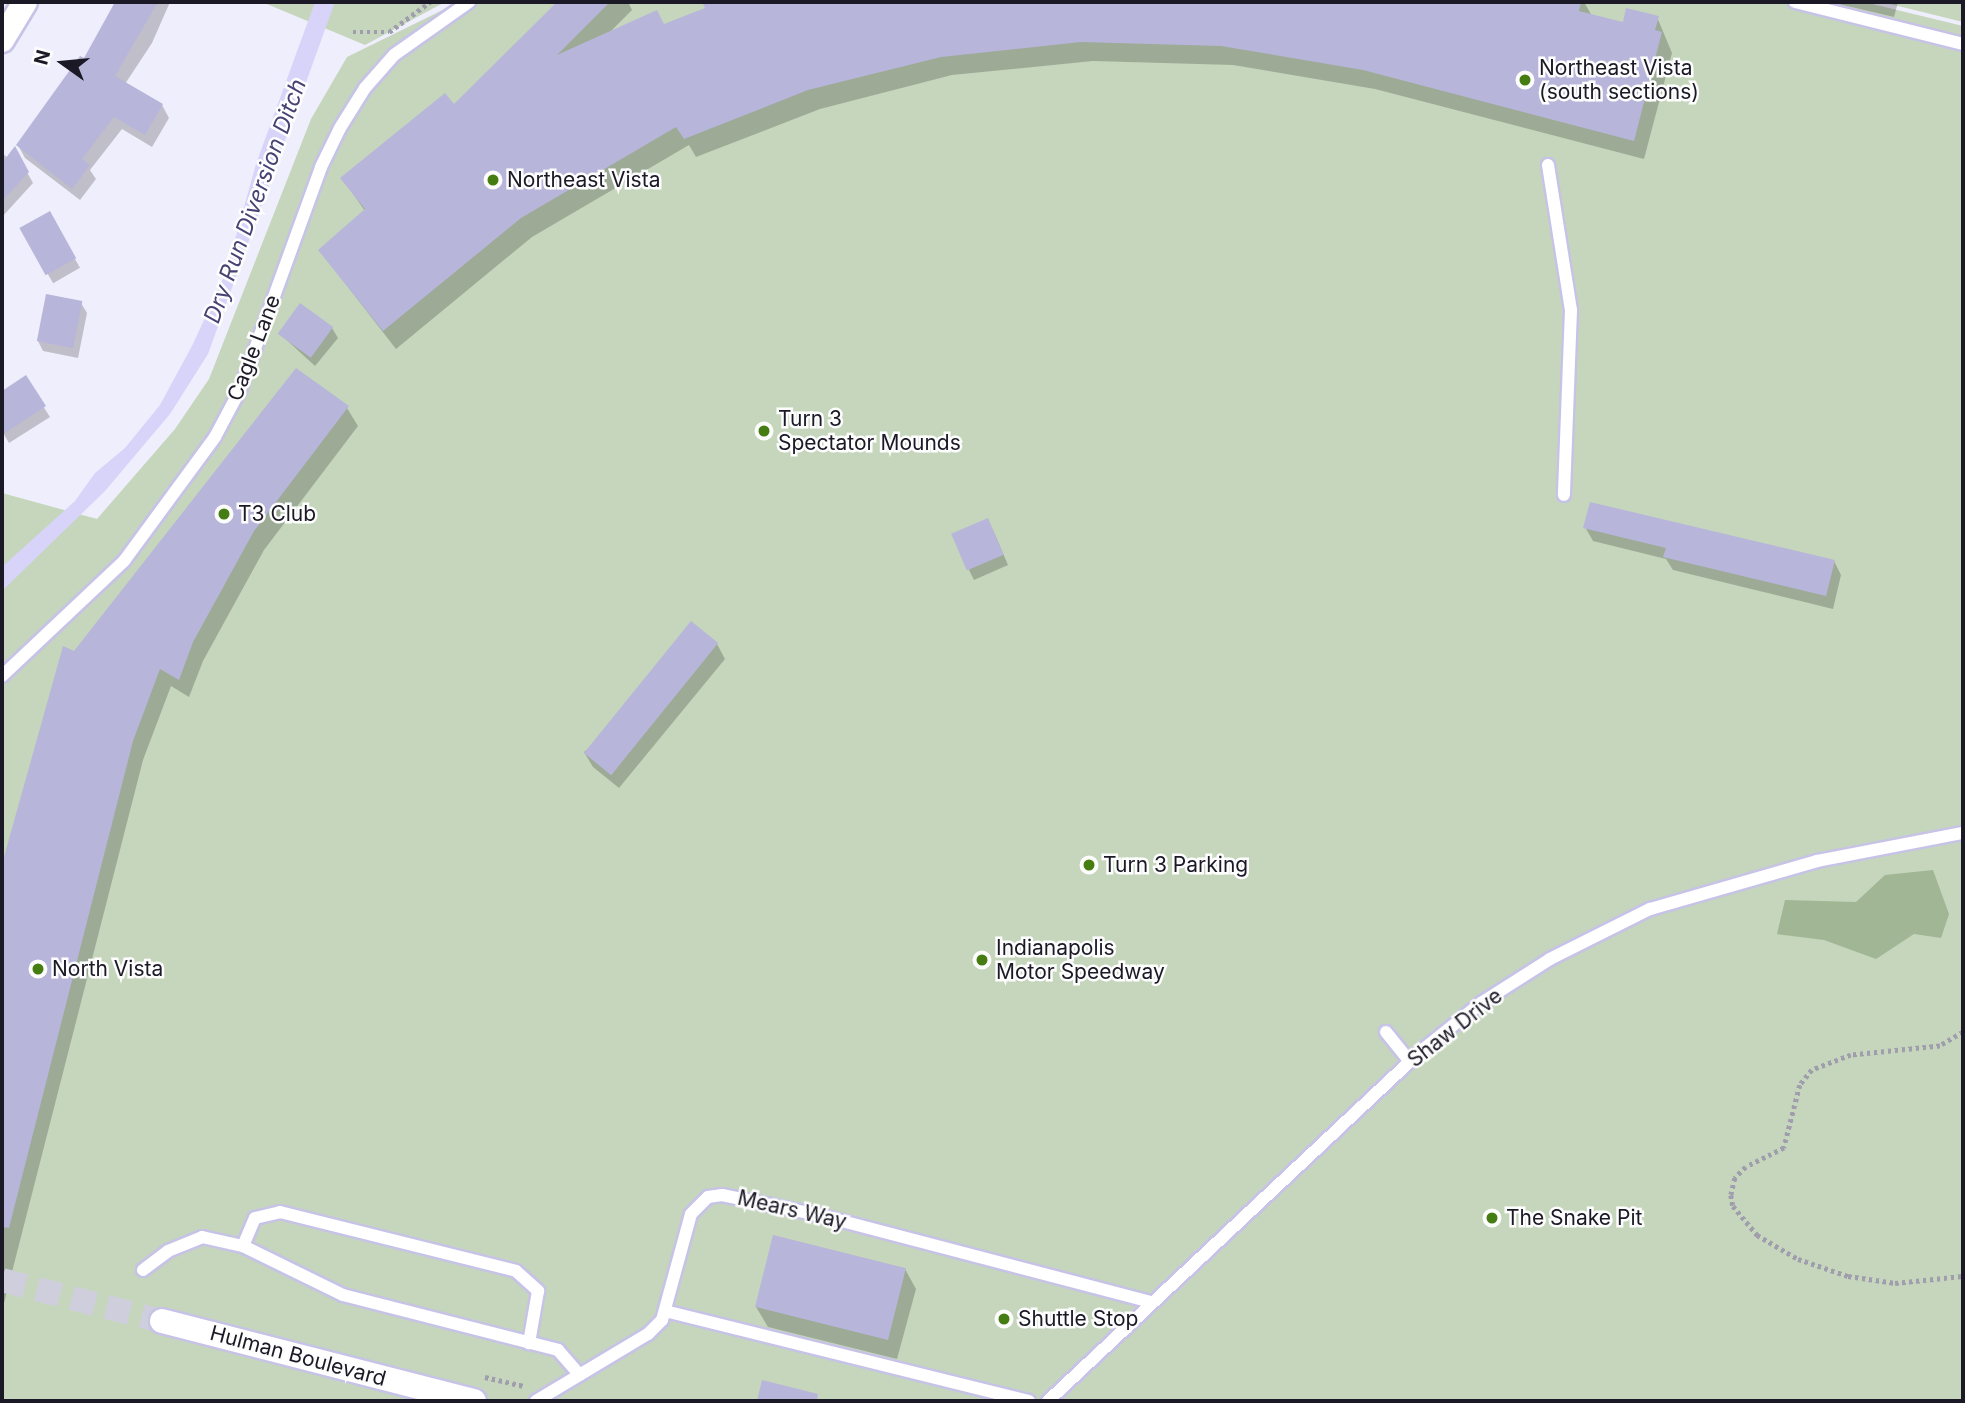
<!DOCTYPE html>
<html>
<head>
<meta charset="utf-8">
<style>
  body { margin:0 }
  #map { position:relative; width:1965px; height:1403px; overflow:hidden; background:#efeefc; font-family:Inter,sans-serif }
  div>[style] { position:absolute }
  .green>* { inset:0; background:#c5d6bc }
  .forest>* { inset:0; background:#a1b695 }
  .water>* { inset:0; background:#d7d3f9 }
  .shadow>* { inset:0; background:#0003; transform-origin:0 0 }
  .building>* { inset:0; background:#b8b5da; transform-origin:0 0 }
  .minor-tunnel>* { height:24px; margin-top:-12px; transform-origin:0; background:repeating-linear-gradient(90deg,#cfcedc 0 24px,transparent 0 36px) }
  .path>* { height:4.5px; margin-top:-2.25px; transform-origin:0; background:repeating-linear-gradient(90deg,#a09eac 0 3.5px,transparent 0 7px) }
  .roads { filter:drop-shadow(2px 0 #c6c3e6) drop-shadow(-2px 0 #c6c3e6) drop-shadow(0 2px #c6c3e6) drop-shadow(0 -2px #c6c3e6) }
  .service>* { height:12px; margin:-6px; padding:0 6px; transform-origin:6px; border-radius:6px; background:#fff }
  .minor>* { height:24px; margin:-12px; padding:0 12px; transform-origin:12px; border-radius:12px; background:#fff }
  .dots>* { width:19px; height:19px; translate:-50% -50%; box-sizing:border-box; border:4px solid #fdfdfd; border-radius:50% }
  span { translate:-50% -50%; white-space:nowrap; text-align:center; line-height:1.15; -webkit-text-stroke:5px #fdfdfd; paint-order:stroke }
  .poi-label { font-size:21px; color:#1b1926 }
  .left { translate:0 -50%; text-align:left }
  .street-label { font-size:21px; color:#1b1926 }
  .water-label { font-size:23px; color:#484173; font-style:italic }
  .frame { position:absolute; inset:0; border:4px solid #1b1926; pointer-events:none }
  .north { position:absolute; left:28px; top:28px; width:70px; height:70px; -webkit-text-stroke:5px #fdfdfd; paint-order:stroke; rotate:285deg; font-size:19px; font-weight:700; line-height:28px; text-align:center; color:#1b1926 }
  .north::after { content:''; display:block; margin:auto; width:24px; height:32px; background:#1b1926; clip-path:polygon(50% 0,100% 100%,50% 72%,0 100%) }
</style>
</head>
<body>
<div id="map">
  <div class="green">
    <div style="clip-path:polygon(262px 2px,445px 2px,365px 45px)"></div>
    <div style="clip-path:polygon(459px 2px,1864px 2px,1963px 26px,1963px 1401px,2px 1401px,2px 493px,97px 519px,175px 429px,209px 379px,311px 119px,347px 57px)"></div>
    <div style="clip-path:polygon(1881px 2px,1963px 2px,1963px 22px,1886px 3px)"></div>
  </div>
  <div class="forest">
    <div style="clip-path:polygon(1933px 870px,1949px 914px,1941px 938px,1914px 934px,1876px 959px,1824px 940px,1777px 934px,1785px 900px,1856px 902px,1885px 875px)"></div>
  </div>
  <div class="water">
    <div style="clip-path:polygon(315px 2px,335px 2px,208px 354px,170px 414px,105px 491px,2px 591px,2px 567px,75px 501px,95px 473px,125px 448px,160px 405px,193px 344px,226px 272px,256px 164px)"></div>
  </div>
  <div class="shadow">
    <div style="clip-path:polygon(116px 2px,170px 2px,152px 43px,125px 84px,162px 105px,169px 118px,152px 147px,122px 129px,90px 170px,96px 179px,80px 200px,25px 158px,18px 145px,85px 60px)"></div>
    <div style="clip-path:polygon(559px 2px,628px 2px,632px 10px,608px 34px,665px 26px,707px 9px,704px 2px,1584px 2px,1592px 16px,1624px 24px,1657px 17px,1672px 53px,1644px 159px,1375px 89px,1233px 65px,1093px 61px,952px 75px,820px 109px,696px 157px,689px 145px,532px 237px,396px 349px,320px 251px,365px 211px,342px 178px,454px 107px)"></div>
    <div style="clip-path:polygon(1830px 2px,1898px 2px,1894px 17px)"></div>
    <div style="clip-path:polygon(14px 149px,33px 183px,2px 217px,2px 153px,8px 158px)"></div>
    <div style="left:49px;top:214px;width:62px;height:31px;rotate:60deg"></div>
    <div style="clip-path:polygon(81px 303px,87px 313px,78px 358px,43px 351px,38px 341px)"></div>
    <div style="clip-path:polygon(332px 328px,338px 338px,315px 366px,279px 333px)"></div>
    <div style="clip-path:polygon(25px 378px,50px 417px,9px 443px,2px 431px,2px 393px)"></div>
    <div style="clip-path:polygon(347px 408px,358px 426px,264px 550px,203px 661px,189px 697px,171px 686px,143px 760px,2px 1311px,2px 871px,64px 648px,74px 653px)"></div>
    <div style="clip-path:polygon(1585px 527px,1834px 561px,1841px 575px,1833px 609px,1673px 570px,1666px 559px,1593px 541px)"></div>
    <div style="clip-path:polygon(993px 530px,1008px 565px,974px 580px,969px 570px)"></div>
    <div style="clip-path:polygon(717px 644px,725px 659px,619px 788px,593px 767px,584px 752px)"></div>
    <div style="clip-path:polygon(905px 1269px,916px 1289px,897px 1359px,768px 1327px,756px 1307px)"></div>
  </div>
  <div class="building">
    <div style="clip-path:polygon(115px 2px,158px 2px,115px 76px,163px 104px,145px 135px,114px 117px,82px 159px,90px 165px,72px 189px,16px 145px,80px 56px,84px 58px)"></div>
    <div style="clip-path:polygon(557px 2px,610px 2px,557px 55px,657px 10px,664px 24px,705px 8px,702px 2px,1581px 2px,1579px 11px,1623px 22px,1626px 8px,1659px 16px,1655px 30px,1662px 32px,1634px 141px,1363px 70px,1221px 46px,1081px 42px,941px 57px,808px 90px,684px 139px,676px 127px,521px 218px,383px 331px,318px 250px,365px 209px,340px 178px,445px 93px,454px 104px)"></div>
    <div style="clip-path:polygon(15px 146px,29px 172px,2px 201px,2px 163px)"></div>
    <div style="left:50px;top:211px;width:54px;height:35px;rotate:61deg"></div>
    <div style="left:46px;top:294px;width:37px;height:48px;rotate:11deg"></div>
    <div style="left:300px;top:303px;width:41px;height:38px;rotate:36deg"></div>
    <div style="clip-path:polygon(296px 368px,349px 406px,254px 531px,193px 642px,179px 680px,160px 669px,133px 741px,9px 1228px,2px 1227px,2px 864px,63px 646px,74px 651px)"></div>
    <div style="clip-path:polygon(26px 375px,46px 406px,2px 435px,2px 391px)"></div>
    <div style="clip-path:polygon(1590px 502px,1835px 560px,1826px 596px,1663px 557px,1666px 548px,1583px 528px)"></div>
    <div style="left:988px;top:518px;width:40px;height:40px;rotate:67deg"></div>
    <div style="left:691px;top:621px;width:35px;height:170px;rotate:39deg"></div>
    <div style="left:773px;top:1235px;width:137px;height:74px;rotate:14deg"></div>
    <div style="clip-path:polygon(762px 1380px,818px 1394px,817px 1401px,757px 1401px)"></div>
  </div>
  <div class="minor-tunnel">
    <div style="left:2px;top:1280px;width:165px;rotate:14.4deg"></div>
  </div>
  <div class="path">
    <div style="left:353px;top:32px;width:36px"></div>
    <div style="left:389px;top:32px;width:51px;rotate:-36.2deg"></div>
    <div style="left:1963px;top:1032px;width:27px;rotate:149deg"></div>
    <div style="left:1940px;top:1046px;width:89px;rotate:174.2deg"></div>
    <div style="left:1851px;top:1055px;width:42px;rotate:159deg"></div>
    <div style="left:1812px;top:1070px;width:19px;rotate:129deg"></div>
    <div style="left:1800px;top:1085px;width:65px;rotate:104.3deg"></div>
    <div style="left:1784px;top:1148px;width:42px;rotate:153.4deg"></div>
    <div style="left:1746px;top:1167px;width:16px;rotate:135deg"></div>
    <div style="left:1735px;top:1178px;width:17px;rotate:103deg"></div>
    <div style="left:1731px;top:1195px;width:11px;rotate:80deg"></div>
    <div style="left:1733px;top:1206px;width:38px;rotate:50deg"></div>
    <div style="left:1757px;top:1235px;width:48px;rotate:30.3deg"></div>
    <div style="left:1798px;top:1259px;width:53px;rotate:18.8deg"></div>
    <div style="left:1848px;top:1276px;width:48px;rotate:8.5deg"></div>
    <div style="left:1895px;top:1283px;width:68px;rotate:-5.9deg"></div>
    <div style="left:485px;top:1377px;width:40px;rotate:13deg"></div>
  </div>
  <div class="roads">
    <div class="service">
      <div style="left:1795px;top:2px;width:173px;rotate:14deg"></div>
      <div style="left:1548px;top:165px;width:147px;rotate:81deg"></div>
      <div style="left:1571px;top:310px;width:185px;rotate:92.2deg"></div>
      <div style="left:2px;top:676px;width:168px;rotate:-43.3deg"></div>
      <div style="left:124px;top:561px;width:154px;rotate:-53.7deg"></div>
      <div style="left:215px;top:437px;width:53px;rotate:-62deg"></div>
      <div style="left:240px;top:390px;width:237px;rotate:-70deg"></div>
      <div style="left:321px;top:167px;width:43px;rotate:-64deg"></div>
      <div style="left:340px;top:128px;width:47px;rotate:-58deg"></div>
      <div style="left:365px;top:88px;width:44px;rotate:-48.7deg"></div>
      <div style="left:394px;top:55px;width:92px;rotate:-35.2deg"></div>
      <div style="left:1386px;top:1032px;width:38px;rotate:51deg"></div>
      <div style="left:243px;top:1246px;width:30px;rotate:-67deg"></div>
      <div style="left:255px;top:1218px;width:26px;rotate:-13deg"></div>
      <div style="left:280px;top:1212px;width:243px;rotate:14deg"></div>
      <div style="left:516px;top:1271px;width:30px;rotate:42deg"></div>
      <div style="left:538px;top:1291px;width:53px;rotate:99.8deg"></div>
      <div style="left:143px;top:1270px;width:31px;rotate:-37deg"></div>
      <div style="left:168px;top:1251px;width:37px;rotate:-22deg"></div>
      <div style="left:202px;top:1237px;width:42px;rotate:12.4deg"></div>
      <div style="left:243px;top:1246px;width:111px;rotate:26.1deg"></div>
      <div style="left:343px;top:1295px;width:222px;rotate:14.3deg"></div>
      <div style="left:558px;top:1350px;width:33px;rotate:49deg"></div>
      <div style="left:665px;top:1311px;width:375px;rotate:13.9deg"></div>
      <div style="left:536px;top:1401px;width:131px;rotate:-30.9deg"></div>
      <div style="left:648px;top:1334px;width:20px;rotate:-45deg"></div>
      <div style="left:662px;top:1320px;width:110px;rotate:-74.7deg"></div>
      <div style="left:691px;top:1214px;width:24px;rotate:-45deg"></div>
      <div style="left:708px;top:1197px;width:14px;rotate:-8deg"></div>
      <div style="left:722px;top:1195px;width:99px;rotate:11.7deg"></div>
      <div style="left:819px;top:1215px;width:343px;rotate:14.7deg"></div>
      <div style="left:1048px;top:1401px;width:510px;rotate:-43.17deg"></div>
      <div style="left:1420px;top:1052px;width:78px;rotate:-38.8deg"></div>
      <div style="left:1481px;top:1003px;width:82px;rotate:-32.5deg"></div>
      <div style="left:1550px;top:959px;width:112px;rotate:-26.6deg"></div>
      <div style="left:1650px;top:909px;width:174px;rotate:-16deg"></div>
      <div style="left:1817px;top:861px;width:149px;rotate:-10.9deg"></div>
    </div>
    <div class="minor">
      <div style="left:2px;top:40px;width:44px;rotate:-58.8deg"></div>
      <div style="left:162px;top:1321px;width:322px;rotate:14.4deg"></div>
    </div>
  </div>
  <div class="dots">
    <div style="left:1525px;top:80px;background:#467d13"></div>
    <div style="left:493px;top:180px;background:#467d13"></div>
    <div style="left:764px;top:431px;background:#467d13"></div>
    <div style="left:224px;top:514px;background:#467d13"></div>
    <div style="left:1089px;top:865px;background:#467d13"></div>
    <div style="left:982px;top:960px;background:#467d13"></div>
    <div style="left:38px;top:969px;background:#467d13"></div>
    <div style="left:1492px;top:1218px;background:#467d13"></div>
    <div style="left:1004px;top:1319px;background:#467d13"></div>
  </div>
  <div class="poi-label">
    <span class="left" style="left:1539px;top:80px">Northeast Vista<br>(south sections)</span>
    <span class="left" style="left:507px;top:180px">Northeast Vista</span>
    <span class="left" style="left:778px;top:431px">Turn 3<br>Spectator Mounds</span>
    <span class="left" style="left:238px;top:514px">T3 Club</span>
    <span class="left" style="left:1103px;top:865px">Turn 3 Parking</span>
    <span class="left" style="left:996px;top:960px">Indianapolis<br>Motor Speedway</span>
    <span class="left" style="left:52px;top:969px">North Vista</span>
    <span class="left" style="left:1506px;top:1218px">The Snake Pit</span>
    <span class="left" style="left:1018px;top:1319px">Shuttle Stop</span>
  </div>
  <div class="street-label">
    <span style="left:254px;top:348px;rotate:-69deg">Cagle Lane</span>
    <span style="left:1455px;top:1028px;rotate:-38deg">Shaw Drive</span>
    <span style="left:792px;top:1210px;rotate:13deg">Mears Way</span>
    <span style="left:298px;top:1356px;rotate:15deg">Hulman Boulevard</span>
  </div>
  <div class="water-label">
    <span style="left:255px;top:201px;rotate:-70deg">Dry Run Diversion Ditch</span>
  </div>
  <div class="frame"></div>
  <div class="north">N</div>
</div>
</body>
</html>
